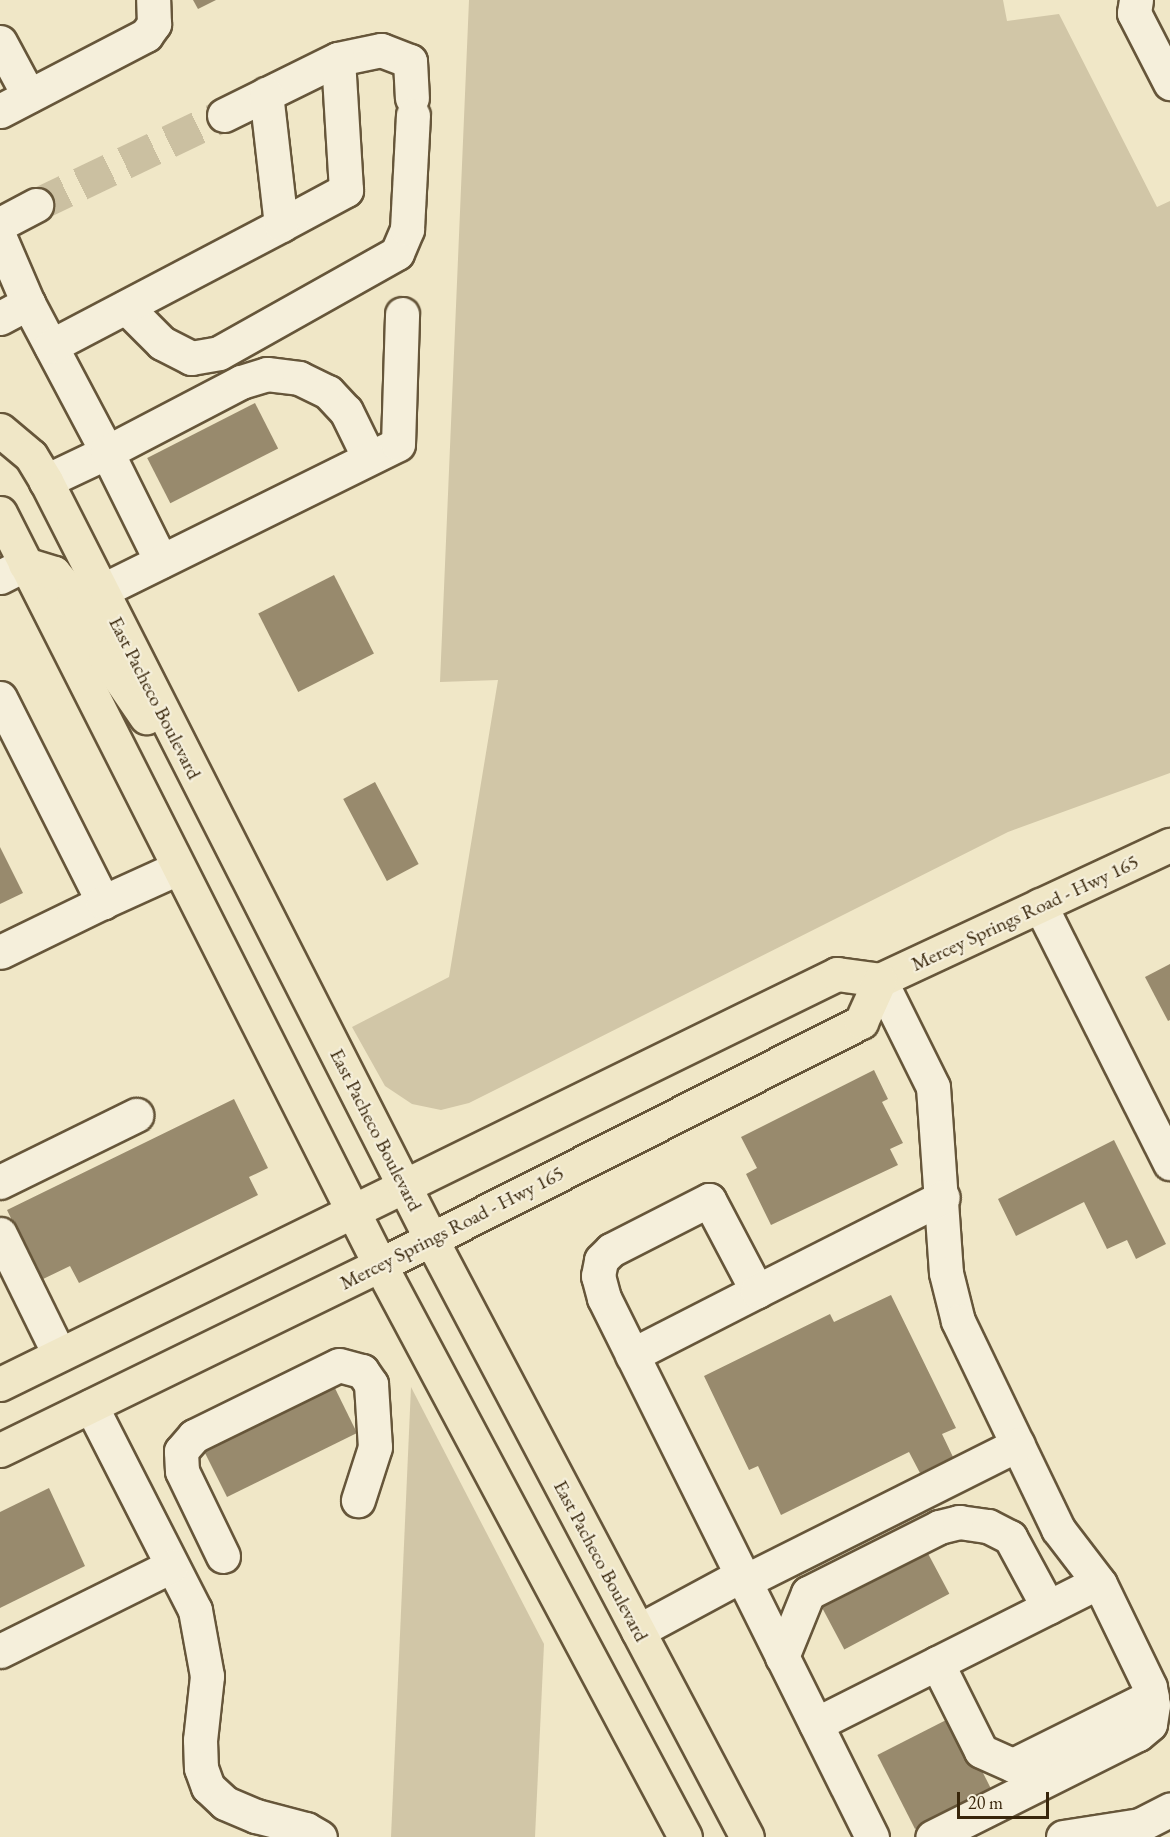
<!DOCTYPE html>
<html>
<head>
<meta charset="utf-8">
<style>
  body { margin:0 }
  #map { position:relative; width:1170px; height:1837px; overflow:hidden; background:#f0e7c7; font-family:"EB Garamond",serif }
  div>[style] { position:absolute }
  .green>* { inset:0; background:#d1c6a7 }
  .building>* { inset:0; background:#988a6d; transform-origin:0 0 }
  .minor-tunnel>* { height:33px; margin-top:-16.5px; transform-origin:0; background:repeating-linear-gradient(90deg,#cbc0a1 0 33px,transparent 0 49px) }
  .roads { filter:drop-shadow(2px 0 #66563a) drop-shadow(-2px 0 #66563a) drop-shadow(0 2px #66563a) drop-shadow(0 -2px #66563a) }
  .minor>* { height:33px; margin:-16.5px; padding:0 16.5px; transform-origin:16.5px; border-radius:16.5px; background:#f5efdb }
  .major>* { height:33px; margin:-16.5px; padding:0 16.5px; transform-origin:16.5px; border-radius:16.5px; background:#f0e7c7 }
  .highway>* { height:33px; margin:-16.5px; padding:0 16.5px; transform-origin:16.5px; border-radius:16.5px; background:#f0e7c7 }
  span { translate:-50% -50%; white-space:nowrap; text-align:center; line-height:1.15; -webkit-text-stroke:4.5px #f5efdb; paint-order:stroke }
  .street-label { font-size:20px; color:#38260b }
  .scale { position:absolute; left:957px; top:1792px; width:92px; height:27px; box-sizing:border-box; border:3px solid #38260b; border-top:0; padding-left:8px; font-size:18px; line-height:21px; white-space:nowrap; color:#38260b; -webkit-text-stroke:4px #f5efdb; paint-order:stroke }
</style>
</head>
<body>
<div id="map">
  <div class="green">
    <div style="clip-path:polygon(469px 0,1003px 0,1007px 21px,1059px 14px,1157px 207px,1170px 201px,1170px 773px,1008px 832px,469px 1103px,441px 1110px,412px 1104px,385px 1086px,352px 1027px,449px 977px,498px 680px,440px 682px)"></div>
    <div style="clip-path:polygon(411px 1387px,544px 1644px,535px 1837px,391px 1837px)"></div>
  </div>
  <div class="building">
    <div style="clip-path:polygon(193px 0,216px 0,198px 9px)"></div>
    <div style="left:255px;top:403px;width:51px;height:121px;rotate:63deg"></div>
    <div style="left:334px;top:575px;width:88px;height:85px;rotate:63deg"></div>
    <div style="left:375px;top:782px;width:93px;height:36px;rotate:62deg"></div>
    <div style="clip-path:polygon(0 847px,23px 893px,0 904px)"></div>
    <div style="clip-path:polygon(1170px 964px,1170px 1020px,1168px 1021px,1145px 977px)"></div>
    <div style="clip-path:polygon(874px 1070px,888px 1099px,882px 1102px,903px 1143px,890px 1149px,898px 1165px,771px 1225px,746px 1174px,757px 1168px,741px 1137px)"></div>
    <div style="clip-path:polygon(234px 1099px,268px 1168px,249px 1177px,258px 1195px,79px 1283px,70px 1266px,41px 1280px,7px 1210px)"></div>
    <div style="clip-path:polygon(1114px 1140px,1166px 1244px,1136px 1259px,1127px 1240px,1107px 1249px,1084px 1202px,1016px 1236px,998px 1199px)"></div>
    <div style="clip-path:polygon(891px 1295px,956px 1428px,942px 1434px,953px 1457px,920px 1473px,909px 1452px,781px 1515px,758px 1466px,749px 1470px,704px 1376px,830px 1314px,834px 1322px)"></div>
    <div style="clip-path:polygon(328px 1374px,357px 1433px,227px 1497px,202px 1447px)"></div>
    <div style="clip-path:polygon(49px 1488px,85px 1566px,0 1608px,0 1512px)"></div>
    <div style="left:924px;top:1546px;width:54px;height:119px;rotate:62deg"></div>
    <div style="left:954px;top:1716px;width:83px;height:86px;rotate:63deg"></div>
  </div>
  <div class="minor-tunnel">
    <div style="left:36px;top:205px;width:208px;rotate:-25.6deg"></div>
  </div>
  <div class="roads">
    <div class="minor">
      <div style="left:1136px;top:0;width:13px;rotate:99deg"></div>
      <div style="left:1134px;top:13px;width:79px;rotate:62.8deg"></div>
      <div style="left:0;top:42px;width:61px;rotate:61.8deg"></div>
      <div style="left:0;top:111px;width:165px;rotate:-27.5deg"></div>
      <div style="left:146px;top:35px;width:14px;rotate:-54deg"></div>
      <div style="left:154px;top:24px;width:24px;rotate:-92deg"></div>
      <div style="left:224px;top:115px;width:127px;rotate:-26.2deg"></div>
      <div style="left:338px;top:59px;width:44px;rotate:-11.8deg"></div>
      <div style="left:381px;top:50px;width:31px;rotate:21deg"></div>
      <div style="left:410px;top:61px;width:37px;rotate:87deg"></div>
      <div style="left:0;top:224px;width:41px;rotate:-27.8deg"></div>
      <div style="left:281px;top:225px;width:74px;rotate:-28.3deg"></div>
      <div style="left:346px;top:190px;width:131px;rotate:-93.5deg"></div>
      <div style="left:0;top:238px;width:71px;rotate:66.7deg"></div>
      <div style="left:126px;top:307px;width:51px;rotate:45deg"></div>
      <div style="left:162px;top:343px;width:33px;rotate:27deg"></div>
      <div style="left:191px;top:358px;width:28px;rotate:-10deg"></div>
      <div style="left:219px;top:353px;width:204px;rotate:-29.3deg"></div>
      <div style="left:397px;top:253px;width:26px;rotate:-67deg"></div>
      <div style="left:407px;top:229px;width:114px;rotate:-87deg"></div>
      <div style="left:0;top:318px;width:32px;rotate:-28deg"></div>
      <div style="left:28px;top:303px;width:169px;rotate:62.1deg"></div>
      <div style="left:107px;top:452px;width:68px;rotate:154.6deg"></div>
      <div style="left:51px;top:346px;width:260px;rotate:-27.7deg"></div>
      <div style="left:281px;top:225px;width:132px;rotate:-96.5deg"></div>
      <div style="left:161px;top:561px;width:122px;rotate:-116.4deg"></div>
      <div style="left:107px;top:452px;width:151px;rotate:-27.6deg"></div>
      <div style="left:241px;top:382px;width:27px;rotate:-17deg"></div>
      <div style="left:267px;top:374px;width:32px;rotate:7deg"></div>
      <div style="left:299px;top:378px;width:32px;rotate:26deg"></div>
      <div style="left:328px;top:392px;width:26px;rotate:47deg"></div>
      <div style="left:346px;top:411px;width:52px;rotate:63.9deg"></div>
      <div style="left:0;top:577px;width:28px;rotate:-27deg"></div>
      <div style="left:101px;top:591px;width:331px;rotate:-26.3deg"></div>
      <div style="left:398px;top:444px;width:130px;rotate:-88.2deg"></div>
      <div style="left:0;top:698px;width:229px;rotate:63.2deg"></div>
      <div style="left:103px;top:902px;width:114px;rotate:154.1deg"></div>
      <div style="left:103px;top:902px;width:82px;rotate:-24.4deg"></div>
      <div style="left:1040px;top:905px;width:289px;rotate:63.3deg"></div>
      <div style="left:880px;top:980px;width:119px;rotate:63.6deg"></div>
      <div style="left:933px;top:1087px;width:186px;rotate:86deg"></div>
      <div style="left:946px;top:1273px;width:49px;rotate:76deg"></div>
      <div style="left:958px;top:1321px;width:231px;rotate:64.3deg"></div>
      <div style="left:1058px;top:1529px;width:69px;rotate:52.6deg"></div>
      <div style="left:1100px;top:1584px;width:114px;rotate:64.1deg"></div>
      <div style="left:1150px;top:1687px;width:18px;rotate:81deg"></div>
      <div style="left:1153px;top:1705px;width:19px;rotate:99deg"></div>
      <div style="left:1150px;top:1724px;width:16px;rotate:140deg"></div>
      <div style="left:1138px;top:1734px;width:230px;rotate:153.4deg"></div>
      <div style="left:0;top:1182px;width:152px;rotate:-26.2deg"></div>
      <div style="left:0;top:1234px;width:134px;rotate:63.8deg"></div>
      <div style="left:632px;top:1355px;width:140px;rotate:-27.1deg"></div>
      <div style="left:91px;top:1406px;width:229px;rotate:63deg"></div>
      <div style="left:195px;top:1610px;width:67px;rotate:79.7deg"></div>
      <div style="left:207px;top:1676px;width:64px;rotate:96.2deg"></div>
      <div style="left:200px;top:1740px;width:28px;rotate:88deg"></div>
      <div style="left:201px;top:1768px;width:20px;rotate:70deg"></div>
      <div style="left:208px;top:1787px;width:23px;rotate:43deg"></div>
      <div style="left:225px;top:1803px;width:34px;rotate:23deg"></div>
      <div style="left:256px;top:1816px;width:52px;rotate:14.6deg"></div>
      <div style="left:306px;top:1829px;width:16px;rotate:30deg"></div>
      <div style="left:223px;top:1556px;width:94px;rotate:-115.8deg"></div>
      <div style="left:182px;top:1471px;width:20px;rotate:-93deg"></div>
      <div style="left:181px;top:1451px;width:20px;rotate:-49deg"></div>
      <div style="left:194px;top:1436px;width:161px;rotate:-26.1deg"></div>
      <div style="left:339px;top:1365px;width:24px;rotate:15deg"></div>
      <div style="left:362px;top:1371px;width:16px;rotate:55deg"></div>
      <div style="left:371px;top:1384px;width:63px;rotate:86.4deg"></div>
      <div style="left:375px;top:1447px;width:56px;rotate:107.8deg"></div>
      <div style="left:745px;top:1581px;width:305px;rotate:-26.6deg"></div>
      <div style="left:638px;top:1631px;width:118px;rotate:-28.3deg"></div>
      <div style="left:0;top:1651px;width:191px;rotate:-26.4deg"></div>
      <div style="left:782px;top:1657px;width:69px;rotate:-67.9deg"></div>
      <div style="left:808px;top:1593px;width:147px;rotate:-26.7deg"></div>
      <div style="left:939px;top:1527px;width:21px;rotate:-14deg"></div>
      <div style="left:959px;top:1522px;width:29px;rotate:8deg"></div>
      <div style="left:988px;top:1526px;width:25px;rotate:27deg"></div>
      <div style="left:1010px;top:1537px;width:80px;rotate:61.5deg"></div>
      <div style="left:937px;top:1663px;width:98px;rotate:63.4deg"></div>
      <div style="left:981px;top:1751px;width:35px;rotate:24deg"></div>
      <div style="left:1013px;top:1765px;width:155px;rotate:-26.4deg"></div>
      <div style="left:816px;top:1724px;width:316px;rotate:-26.7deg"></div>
      <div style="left:872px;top:1837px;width:602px;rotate:-116.44deg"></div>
      <div style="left:604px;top:1298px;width:23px;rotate:-105deg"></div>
      <div style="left:598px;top:1276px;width:16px;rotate:-79deg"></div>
      <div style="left:601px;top:1260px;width:14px;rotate:-45deg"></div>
      <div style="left:611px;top:1250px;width:110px;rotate:-27deg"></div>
      <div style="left:709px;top:1200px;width:103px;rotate:62.2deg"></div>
      <div style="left:757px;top:1291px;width:208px;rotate:-26.8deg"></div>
      <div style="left:1063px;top:1837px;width:78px;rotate:-8.9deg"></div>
      <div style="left:1140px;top:1825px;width:34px;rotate:-27deg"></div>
    </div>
    <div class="major">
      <div style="left:0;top:1384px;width:932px;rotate:-26.1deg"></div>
      <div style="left:837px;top:974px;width:43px;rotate:7.9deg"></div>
      <div style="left:880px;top:980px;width:320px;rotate:-25deg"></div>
      <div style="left:0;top:1450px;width:423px;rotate:-26deg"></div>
      <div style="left:380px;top:1265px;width:539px;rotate:-26.8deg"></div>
      <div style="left:861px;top:1022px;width:46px;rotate:-65.7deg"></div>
    </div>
    <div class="highway">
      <div style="left:0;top:430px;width:40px;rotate:40deg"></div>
      <div style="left:31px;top:456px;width:29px;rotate:59deg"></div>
      <div style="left:46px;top:481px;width:850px;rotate:63.07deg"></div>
      <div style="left:431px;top:1239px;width:676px;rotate:62.15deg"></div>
      <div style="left:0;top:513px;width:843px;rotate:63.19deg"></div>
      <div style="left:380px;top:1265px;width:648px;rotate:61.93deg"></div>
      <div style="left:25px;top:564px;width:30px;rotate:17deg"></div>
      <div style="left:54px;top:573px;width:30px;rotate:50deg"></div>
      <div style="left:73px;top:596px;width:69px;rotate:62.3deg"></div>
      <div style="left:105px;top:657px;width:73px;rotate:55.7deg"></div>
    </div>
  </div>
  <div class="street-label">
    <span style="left:155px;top:698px;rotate:63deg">East Pacheco Boulevard</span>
    <span style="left:1025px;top:913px;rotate:-25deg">Mercey Springs Road - Hwy 165</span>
    <span style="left:376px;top:1130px;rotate:63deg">East Pacheco Boulevard</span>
    <span style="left:452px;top:1228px;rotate:-27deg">Mercey Springs Road - Hwy 165</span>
    <span style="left:601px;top:1561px;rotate:62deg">East Pacheco Boulevard</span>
  </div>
  <div class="scale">20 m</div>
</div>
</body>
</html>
